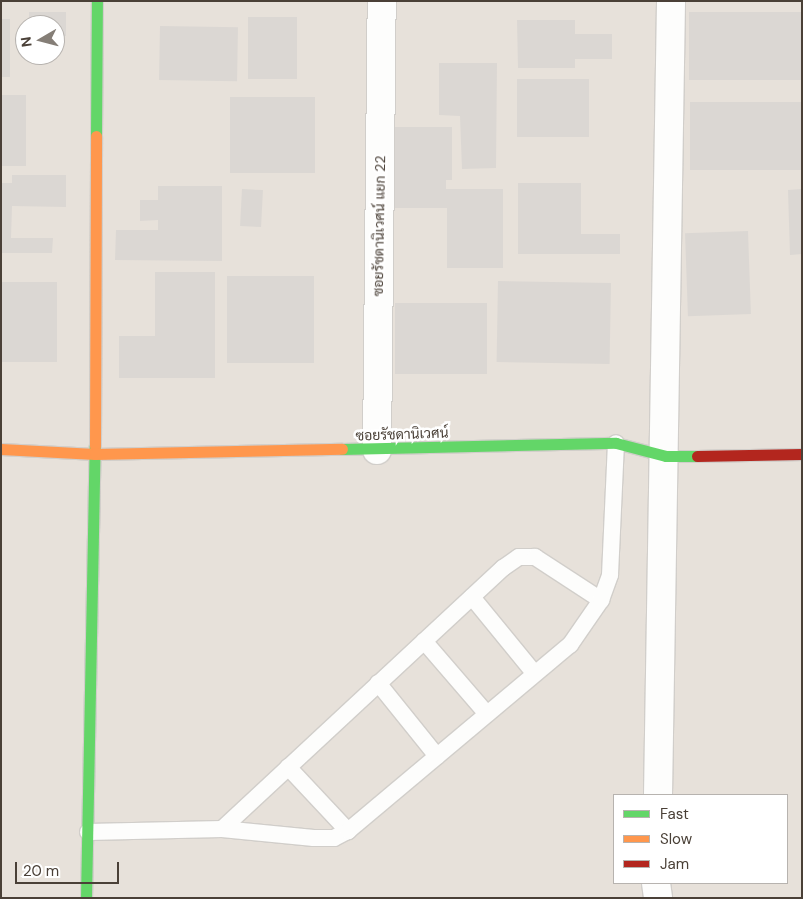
<!DOCTYPE html>
<html>
<head>
<meta charset="utf-8">
<style>
  body { margin:0 }
  #map { position:relative; width:803px; height:899px; overflow:hidden; background:#f3f0ed; font-family:"DM Sans",Sarabun,sans-serif }
  div>[style] { position:absolute }
  .residential>* { inset:0; background:#e7e1da }
  .building>* { inset:0; background:#dbd7d3; transform-origin:0 0 }
  .roads { filter:drop-shadow(1px 0 #d1ceca) drop-shadow(-1px 0 #d1ceca) drop-shadow(0 1px #d1ceca) drop-shadow(0 -1px #d1ceca) }
  .lane>* { height:16px; margin:-8px; padding:0 8px; transform-origin:8px; border-radius:8px; background:#fdfdfc }
  .street>* { height:28px; margin:-14px; padding:0 14px; transform-origin:14px; border-radius:14px; background:#fdfdfc }
  .fast>* { height:11px; margin:-5.5px; padding:0 5.5px; transform-origin:5.5px; border-radius:5.5px; background:#63d668 }
  .slow>* { height:11px; margin:-5.5px; padding:0 5.5px; transform-origin:5.5px; border-radius:5.5px; background:#ff974d }
  .jam>* { height:11px; margin:-5.5px; padding:0 5.5px; transform-origin:5.5px; border-radius:5.5px; background:#b3261e }
  span { translate:-50% -50%; white-space:nowrap; text-align:center; line-height:1.15; -webkit-text-stroke:5px #fff; paint-order:stroke }
  .street-label { font-size:14px; color:#4a4037 }
  .frame { position:absolute; inset:0; border:2px solid #4a4037; pointer-events:none }
  .legend { position:absolute; left:613px; top:794px; width:175px; height:90px; box-sizing:border-box; background:#fff; border:1px solid #b7b3af; margin:0; padding:6px 9px; list-style:none; font-size:15px; color:#4a4037 }
  .legend li { display:flex; align-items:center; gap:10px; height:25px }
  .legend b { width:25px; border:1px solid #b7b3af }
  .north { position:absolute; left:15px; top:15px; width:50px; height:50px; box-sizing:border-box; background:#fff; border:1px solid #b7b3af; border-radius:50%; rotate:262deg; font-size:14px; font-weight:700; line-height:20px; text-align:center; color:#4a4037 }
  .north::after { content:''; display:block; margin:auto; width:18px; height:22px; background:#857e77; clip-path:polygon(50% 0,100% 100%,50% 72%,0 100%) }
  .scale { position:absolute; left:15px; top:862px; width:104px; height:22px; box-sizing:border-box; border:2px solid #4a4037; border-top:0; padding-left:6px; font-size:15px; line-height:18px; white-space:nowrap; color:#4a4037; -webkit-text-stroke:4px #fff; paint-order:stroke }
</style>
</head>
<body>
<div id="map">
  <div class="residential">
    <div style="clip-path:polygon(evenodd,1px 1px,802px 1px,802px 898px,1px 898px,1px 1px,25px 25px,55px 25px,55px 55px,25px 55px,25px 25px,1px 1px,614px 795px,787px 795px,787px 883px,614px 883px,614px 795px)"></div>
  </div>
  <div class="building">
    <div style="clip-path:polygon(29px 12px,66px 12px,66px 36px,55px 36px,55px 25px,29px 25px)"></div>
    <div style="left:802px;top:12px;width:68px;height:113px;rotate:90deg"></div>
    <div style="left:248px;top:17px;width:49px;height:62px"></div>
    <div style="left:1px;top:19px;width:9px;height:58px"></div>
    <div style="clip-path:polygon(517px 20px,575px 20px,575px 34px,612px 34px,612px 59px,575px 59px,575px 68px,518px 68px)"></div>
    <div style="left:160px;top:26px;width:78px;height:54px;rotate:1deg"></div>
    <div style="clip-path:polygon(439px 63px,497px 63px,496px 168px,462px 169px,460px 116px,439px 115px)"></div>
    <div style="left:517px;top:79px;width:72px;height:58px"></div>
    <div style="left:1px;top:95px;width:25px;height:71px"></div>
    <div style="left:230px;top:97px;width:85px;height:76px"></div>
    <div style="left:802px;top:102px;width:68px;height:112px;rotate:90deg"></div>
    <div style="clip-path:polygon(393px 127px,452px 127px,452px 180px,446px 180px,446px 189px,503px 189px,503px 268px,447px 268px,447px 208px,393px 208px)"></div>
    <div style="clip-path:polygon(12px 175px,66px 175px,66px 207px,12px 206px,11px 238px,53px 238px,52px 253px,1px 253px,1px 183px,12px 183px)"></div>
    <div style="clip-path:polygon(518px 183px,581px 183px,581px 234px,620px 234px,620px 254px,518px 254px)"></div>
    <div style="clip-path:polygon(158px 186px,222px 186px,222px 261px,115px 260px,116px 230px,158px 230px,158px 220px,140px 221px,140px 200px,158px 200px)"></div>
    <div style="left:242px;top:189px;width:21px;height:37px;rotate:3deg"></div>
    <div style="clip-path:polygon(802px 189px,802px 254px,790px 255px,788px 190px)"></div>
    <div style="left:748px;top:231px;width:83px;height:63px;rotate:88deg"></div>
    <div style="clip-path:polygon(155px 272px,215px 272px,215px 378px,119px 378px,119px 336px,155px 336px)"></div>
    <div style="left:227px;top:276px;width:87px;height:87px"></div>
    <div style="left:498px;top:281px;width:113px;height:81px;rotate:1deg"></div>
    <div style="left:1px;top:282px;width:56px;height:80px"></div>
    <div style="left:395px;top:303px;width:92px;height:71px"></div>
  </div>
  <div class="roads">
    <div class="lane">
      <div style="left:472px;top:597px;width:99px;rotate:50.7deg"></div>
      <div style="left:424px;top:641px;width:96px;rotate:49.2deg"></div>
      <div style="left:378px;top:683px;width:94px;rotate:51.1deg"></div>
      <div style="left:288px;top:767px;width:88px;rotate:46.8deg"></div>
      <div style="left:222px;top:829px;width:384px;rotate:-42.9deg"></div>
      <div style="left:503px;top:568px;width:19px;rotate:-35deg"></div>
      <div style="left:519px;top:557px;width:16px"></div>
      <div style="left:535px;top:557px;width:79px;rotate:33.1deg"></div>
      <div style="left:88px;top:832px;width:134px;rotate:-1.3deg"></div>
      <div style="left:222px;top:829px;width:92px;rotate:5.6deg"></div>
      <div style="left:314px;top:838px;width:20px"></div>
      <div style="left:334px;top:838px;width:16px;rotate:-27deg"></div>
      <div style="left:348px;top:831px;width:290px;rotate:-40deg"></div>
      <div style="left:570px;top:645px;width:55px;rotate:-55.4deg"></div>
      <div style="left:601px;top:600px;width:27px;rotate:-70deg"></div>
      <div style="left:610px;top:575px;width:132px;rotate:-87.4deg"></div>
    </div>
    <div class="street">
      <div style="left:377px;top:450px;width:449px;rotate:-89.4deg"></div>
      <div style="left:658px;top:795px;width:794px;rotate:-89.06deg"></div>
      <div style="left:656px;top:883px;width:15px;rotate:82deg"></div>
    </div>
    <div class="fast">
      <div style="left:96px;top:136px;width:135px;rotate:-89.6deg"></div>
      <div style="left:342px;top:449px;width:274px;rotate:-1.3deg"></div>
      <div style="left:616px;top:443px;width:52px;rotate:14.6deg"></div>
      <div style="left:666px;top:456px;width:31px"></div>
      <div style="left:86px;top:898px;width:452px;rotate:-88.9deg"></div>
    </div>
    <div class="slow">
      <div style="left:95px;top:446px;width:310px;rotate:-89.8deg"></div>
      <div style="left:1px;top:449px;width:94px;rotate:3deg"></div>
      <div style="left:95px;top:454px;width:247px;rotate:-1.2deg"></div>
    </div>
    <div class="jam">
      <div style="left:697px;top:456px;width:105px;rotate:-1.1deg"></div>
    </div>
  </div>
  <div class="street-label">
    <span style="left:379px;top:226px;rotate:-89deg">ซอยรัชดานิเวศน์ แยก 22</span>
    <span style="left:402px;top:434px;rotate:-2deg">ซอยรัชดานิเวศน์</span>
  </div>
  <div class="frame"></div>
  <ul class="legend">
  <li><b style="height:6px;background:#63d668"></b>Fast</li>
  <li><b style="height:6px;background:#ff974d"></b>Slow</li>
  <li><b style="height:6px;background:#b3261e"></b>Jam</li>
  </ul>
  <div class="north">N</div>
  <div class="scale">20 m</div>
</div>
</body>
</html>
